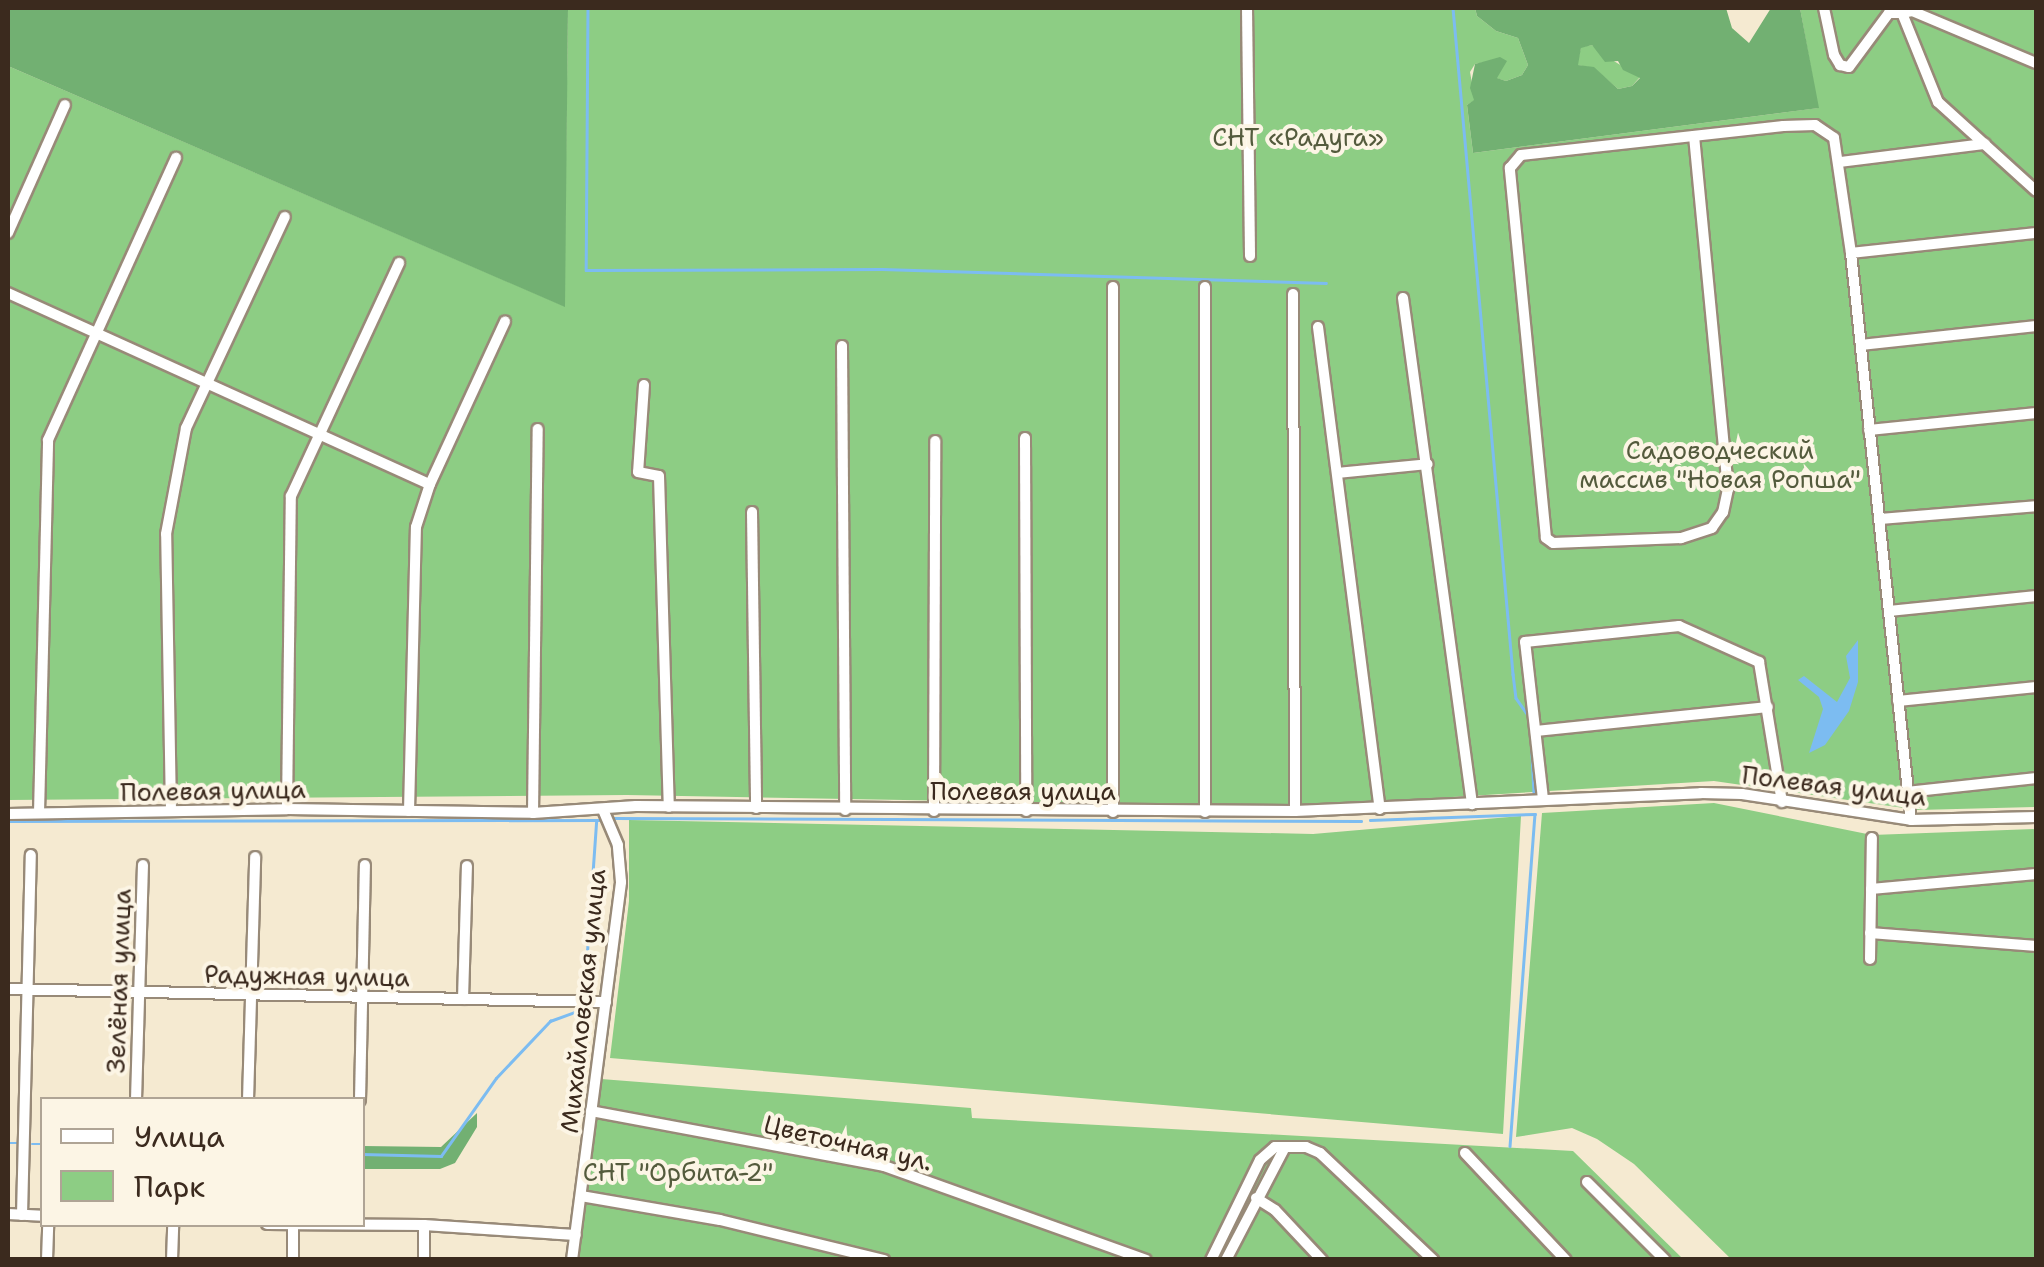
<!DOCTYPE html>
<html>
<head>
<meta charset="utf-8">
<style>
  body { margin:0 }
  #map { position:relative; width:2044px; height:1267px; overflow:hidden; background:#f5ead1; font-family:"Shantell Sans",sans-serif }
  div>[style] { position:absolute }
  .green>* { inset:0; background:#8dcd84 }
  .forest>* { inset:0; background:#72b072 }
  .water>* { inset:0; background:#7cbcf1 }
  .stream>* { height:2.5px; margin:-1.25px; padding:0 1.25px; transform-origin:1.25px; border-radius:1.25px; background:#7cbcf1 }
  .roads { filter:drop-shadow(2px 0 #988a78) drop-shadow(-2px 0 #988a78) drop-shadow(0 2px #988a78) drop-shadow(0 -2px #988a78) }
  .minor>* { height:10px; margin:-5px; padding:0 5px; transform-origin:5px; border-radius:5px; background:#fff }
  span { translate:-50% -50%; white-space:nowrap; text-align:center; line-height:1.15; -webkit-text-stroke:8px #fcf5e5; paint-order:stroke }
  .park-label { font-size:25px; color:#545b3d }
  .street-label { font-size:25px; color:#3b2a1e }
  .frame { position:absolute; inset:0; border:10px solid #3b2a1e; pointer-events:none }
  .legend { position:absolute; left:40px; top:1097px; width:325px; height:130px; box-sizing:border-box; background:#fcf5e5; border:2px solid #afa495; margin:0; padding:12px 18px; list-style:none; font-size:30px; color:#3b2a1e }
  .legend li { display:flex; align-items:center; gap:20px; height:50px }
  .legend b { width:50px; border:2px solid #afa495 }
</style>
</head>
<body>
<div id="map">
  <div class="green">
    <div style="clip-path:polygon(568px 8px,1475px 8px,1477px 16px,1496px 31px,1518px 38px,1528px 65px,1522px 75px,1506px 81px,1496px 78px,1498px 70px,1490px 61px,1475px 64px,1470px 72px,1475px 100px,1467px 105px,1473px 153px,1818px 108px,1800px 8px,2036px 8px,2036px 807px,1918px 810px,1714px 781px,1289px 807px,627px 795px,8px 800px,8px 66px,564px 306px)"></div>
    <div style="clip-path:polygon(1592px 45px,1604px 55px,1640px 77px,1632px 86px,1618px 89px,1594px 68px,1577px 65px,1581px 47px)"></div>
    <div style="clip-path:polygon(1714px 803px,1872px 835px,2036px 829px,2036px 1259px,1731px 1259px,1634px 1164px,1597px 1139px,1572px 1128px,1516px 1137px,1542px 813px)"></div>
    <div style="clip-path:polygon(1521px 816px,1503px 1134px,610px 1058px,629px 901px,629px 820px,1313px 834px)"></div>
    <div style="clip-path:polygon(601px 1079px,971px 1108px,972px 1118px,1573px 1151px,1683px 1259px,575px 1260px)"></div>
  </div>
  <div class="forest">
    <div style="clip-path:polygon(8px 8px,568px 8px,565px 307px,8px 66px)"></div>
    <div style="clip-path:polygon(evenodd,1475px 8px,1726px 8px,1732px 28px,1749px 43px,1771px 8px,1800px 8px,1819px 108px,1473px 153px,1467px 105px,1474px 100px,1470px 88px,1475px 64px,1500px 57px,1507px 61px,1497px 78px,1506px 81px,1522px 75px,1528px 65px,1518px 38px,1496px 31px,1477px 16px,1475px 8px,1592px 45px,1605px 62px,1618px 61px,1623px 70px,1640px 78px,1632px 86px,1618px 89px,1594px 67px,1578px 65px,1581px 48px,1592px 45px)"></div>
    <div style="clip-path:polygon(477px 1113px,477px 1127px,455px 1163px,440px 1169px,363px 1169px,363px 1146px,441px 1147px)"></div>
  </div>
  <div class="water">
    <div style="clip-path:polygon(1858px 640px,1858px 682px,1849px 711px,1825px 745px,1809px 753px,1823px 709px,1819px 697px,1798px 680px,1804px 676px,1837px 702px,1850px 678px,1846px 656px)"></div>
  </div>
  <div class="stream">
    <div style="left:588px;top:8px;width:262px;rotate:90.4deg"></div>
    <div style="left:586px;top:270px;width:296px;rotate:-0.2deg"></div>
    <div style="left:882px;top:269px;width:444px;rotate:1.8deg"></div>
    <div style="left:1453px;top:8px;width:669px;rotate:84.85deg"></div>
    <div style="left:1513px;top:674px;width:24px;rotate:83deg"></div>
    <div style="left:1516px;top:698px;width:24px;rotate:55deg"></div>
    <div style="left:1531px;top:736px;width:58px;rotate:87deg"></div>
    <div style="left:614px;top:818px;width:747px;rotate:0.23deg"></div>
    <div style="left:1370px;top:820px;width:165px;rotate:-2.1deg"></div>
    <div style="left:1535px;top:814px;width:333px;rotate:94.3deg"></div>
    <div style="left:8px;top:821px;width:591px;rotate:-0.1deg"></div>
    <div style="left:584px;top:995px;width:173px;rotate:-86deg"></div>
    <div style="left:8px;top:1143px;width:10px"></div>
    <div style="left:32px;top:1144px;width:10px"></div>
    <div style="left:362px;top:1154px;width:79px;rotate:1.5deg"></div>
    <div style="left:441px;top:1156px;width:95px;rotate:-54.8deg"></div>
    <div style="left:496px;top:1078px;width:79px;rotate:-46.5deg"></div>
    <div style="left:550px;top:1021px;width:35px;rotate:-20deg"></div>
  </div>
  <div class="roads">
    <div class="minor">
      <div style="left:1247px;top:8px;width:248px;rotate:89.3deg"></div>
      <div style="left:1824px;top:8px;width:48px;rotate:78deg"></div>
      <div style="left:1834px;top:55px;width:12px;rotate:59deg"></div>
      <div style="left:1840px;top:65px;width:9px;rotate:13deg"></div>
      <div style="left:1849px;top:67px;width:67px;rotate:-53.5deg"></div>
      <div style="left:1889px;top:13px;width:13px"></div>
      <div style="left:1902px;top:13px;width:96px;rotate:68deg"></div>
      <div style="left:1938px;top:102px;width:132px;rotate:42.2deg"></div>
      <div style="left:1902px;top:13px;width:10px;rotate:-11deg"></div>
      <div style="left:1912px;top:11px;width:134px;rotate:22.8deg"></div>
      <div style="left:1694px;top:136px;width:355px;rotate:84.5deg"></div>
      <div style="left:1728px;top:489px;width:24px;rotate:102deg"></div>
      <div style="left:1723px;top:512px;width:19px;rotate:125deg"></div>
      <div style="left:1712px;top:528px;width:33px;rotate:162deg"></div>
      <div style="left:1681px;top:538px;width:128px;rotate:177.8deg"></div>
      <div style="left:1553px;top:543px;width:9px;rotate:-144deg"></div>
      <div style="left:1546px;top:538px;width:372px;rotate:-95.6deg"></div>
      <div style="left:1510px;top:168px;width:17px;rotate:-50deg"></div>
      <div style="left:1521px;top:155px;width:264px;rotate:-6.3deg"></div>
      <div style="left:1783px;top:126px;width:32px;rotate:-2deg"></div>
      <div style="left:1815px;top:125px;width:23px;rotate:34deg"></div>
      <div style="left:1834px;top:138px;width:116px;rotate:81.6deg"></div>
      <div style="left:1851px;top:253px;width:570px;rotate:83.96deg"></div>
      <div style="left:1840px;top:162px;width:146px;rotate:-7.1deg"></div>
      <div style="left:8px;top:233px;width:140px;rotate:-66deg"></div>
      <div style="left:1851px;top:253px;width:186px;rotate:-6.2deg"></div>
      <div style="left:8px;top:293px;width:463px;rotate:24.4deg"></div>
      <div style="left:1293px;top:294px;width:517px;rotate:89.78deg"></div>
      <div style="left:1403px;top:298px;width:511px;rotate:82.23deg"></div>
      <div style="left:1318px;top:327px;width:486px;rotate:82.7deg"></div>
      <div style="left:1861px;top:345px;width:176px;rotate:-6.2deg"></div>
      <div style="left:842px;top:346px;width:464px;rotate:89.6deg"></div>
      <div style="left:644px;top:385px;width:87px;rotate:93.9deg"></div>
      <div style="left:638px;top:472px;width:21px;rotate:11deg"></div>
      <div style="left:659px;top:476px;width:331px;rotate:88.3deg"></div>
      <div style="left:1869px;top:430px;width:168px;rotate:-5.8deg"></div>
      <div style="left:1025px;top:438px;width:373px;rotate:89.8deg"></div>
      <div style="left:1337px;top:473px;width:91px;rotate:-5.6deg"></div>
      <div style="left:752px;top:512px;width:296px;rotate:89.2deg"></div>
      <div style="left:1879px;top:519px;width:158px;rotate:-4.7deg"></div>
      <div style="left:1889px;top:611px;width:148px;rotate:-5.8deg"></div>
      <div style="left:1898px;top:701px;width:139px;rotate:-5.8deg"></div>
      <div style="left:1536px;top:731px;width:233px;rotate:-5.9deg"></div>
      <div style="left:1907px;top:792px;width:130px;rotate:-6.2deg"></div>
      <div style="left:1543px;top:799px;width:158px;rotate:-96.5deg"></div>
      <div style="left:1525px;top:642px;width:155px;rotate:-5.9deg"></div>
      <div style="left:1679px;top:626px;width:88px;rotate:24.2deg"></div>
      <div style="left:1759px;top:662px;width:142px;rotate:80.7deg"></div>
      <div style="left:287px;top:809px;width:313px;rotate:-89.3deg"></div>
      <div style="left:291px;top:496px;width:257px;rotate:-65.1deg"></div>
      <div style="left:171px;top:811px;width:277px;rotate:-91deg"></div>
      <div style="left:166px;top:534px;width:108px;rotate:-79.3deg"></div>
      <div style="left:186px;top:428px;width:233px;rotate:-64.9deg"></div>
      <div style="left:409px;top:811px;width:284px;rotate:-88.6deg"></div>
      <div style="left:416px;top:527px;width:45px;rotate:-72deg"></div>
      <div style="left:430px;top:484px;width:179px;rotate:-65.2deg"></div>
      <div style="left:934px;top:811px;width:370px;rotate:-89.8deg"></div>
      <div style="left:1113px;top:812px;width:525px;rotate:-90deg"></div>
      <div style="left:1205px;top:812px;width:525px;rotate:-90deg"></div>
      <div style="left:39px;top:813px;width:373px;rotate:-88.6deg"></div>
      <div style="left:48px;top:440px;width:310px;rotate:-65.6deg"></div>
      <div style="left:533px;top:813px;width:384px;rotate:-89.3deg"></div>
      <div style="left:8px;top:814px;width:279px;rotate:-1deg"></div>
      <div style="left:287px;top:809px;width:246px;rotate:0.9deg"></div>
      <div style="left:533px;top:813px;width:103px;rotate:-3.9deg"></div>
      <div style="left:636px;top:806px;width:659px;rotate:0.43deg"></div>
      <div style="left:1295px;top:811px;width:406px;rotate:-2.5deg"></div>
      <div style="left:1701px;top:793px;width:41px;rotate:1.4deg"></div>
      <div style="left:1742px;top:794px;width:171px;rotate:8.7deg"></div>
      <div style="left:1911px;top:820px;width:125px;rotate:-1.4deg"></div>
      <div style="left:1871px;top:889px;width:166px;rotate:-5.2deg"></div>
      <div style="left:1870px;top:933px;width:167px;rotate:4.5deg"></div>
      <div style="left:1870px;top:959px;width:121px;rotate:-89.1deg"></div>
      <div style="left:8px;top:989px;width:598px;rotate:1.25deg"></div>
      <div style="left:463px;top:999px;width:133px;rotate:-88.3deg"></div>
      <div style="left:136px;top:1100px;width:235px;rotate:-88.3deg"></div>
      <div style="left:248px;top:1100px;width:243px;rotate:-88.3deg"></div>
      <div style="left:360px;top:1100px;width:235px;rotate:-88.8deg"></div>
      <div style="left:591px;top:1111px;width:298px;rotate:10.6deg"></div>
      <div style="left:884px;top:1166px;width:278px;rotate:19.7deg"></div>
      <div style="left:1465px;top:1153px;width:147px;rotate:46.7deg"></div>
      <div style="left:1587px;top:1182px;width:110px;rotate:45deg"></div>
      <div style="left:581px;top:1196px;width:141px;rotate:9.8deg"></div>
      <div style="left:720px;top:1220px;width:169px;rotate:13.7deg"></div>
      <div style="left:1256px;top:1198px;width:22px;rotate:32deg"></div>
      <div style="left:1275px;top:1210px;width:69px;rotate:46.8deg"></div>
      <div style="left:8px;top:1214px;width:34px;rotate:3deg"></div>
      <div style="left:22px;top:1215px;width:360px;rotate:-88.6deg"></div>
      <div style="left:267px;top:1224px;width:157px;rotate:0.4deg"></div>
      <div style="left:424px;top:1225px;width:152px;rotate:3.8deg"></div>
      <div style="left:293px;top:1225px;width:35px;rotate:90deg"></div>
      <div style="left:47px;top:1260px;width:36px;rotate:-88deg"></div>
      <div style="left:172px;top:1260px;width:36px;rotate:-88deg"></div>
      <div style="left:424px;top:1260px;width:35px;rotate:-90deg"></div>
      <div style="left:572px;top:1260px;width:381px;rotate:-82.6deg"></div>
      <div style="left:621px;top:882px;width:37px;rotate:-95deg"></div>
      <div style="left:618px;top:845px;width:38px;rotate:-113deg"></div>
      <div style="left:1211px;top:1260px;width:111px;rotate:-63.9deg"></div>
      <div style="left:1260px;top:1160px;width:20px;rotate:-41deg"></div>
      <div style="left:1275px;top:1147px;width:31px"></div>
      <div style="left:1306px;top:1147px;width:15px;rotate:23deg"></div>
      <div style="left:1320px;top:1153px;width:156px;rotate:43.4deg"></div>
      <div style="left:1226px;top:1260px;width:125px;rotate:-62.4deg"></div>
    </div>
  </div>
  <div class="park-label">
    <span style="left:1298px;top:137px">СНТ «Радуга»</span>
    <span style="left:1720px;top:465px">Садоводческий<br>массив "Новая Ропша"</span>
    <span style="left:678px;top:1172px">СНТ "Орбита-2"</span>
  </div>
  <div class="street-label">
    <span style="left:1834px;top:786px;rotate:7deg">Полевая улица</span>
    <span style="left:213px;top:791px;rotate:-1deg">Полевая улица</span>
    <span style="left:1023px;top:791px">Полевая улица</span>
    <span style="left:307px;top:976px;rotate:1deg">Радужная улица</span>
    <span style="left:119px;top:981px;rotate:-88deg">Зелёная улица</span>
    <span style="left:583px;top:1001px;rotate:-84deg">Михайловская улица</span>
    <span style="left:848px;top:1143px;rotate:13deg">Цветочная ул.</span>
  </div>
  <div class="frame"></div>
  <ul class="legend">
  <li><b style="height:12px;background:#fff"></b>Улица</li>
  <li><b style="height:28px;background:#8dcd84"></b>Парк</li>
  </ul>
</div>
</body>
</html>
